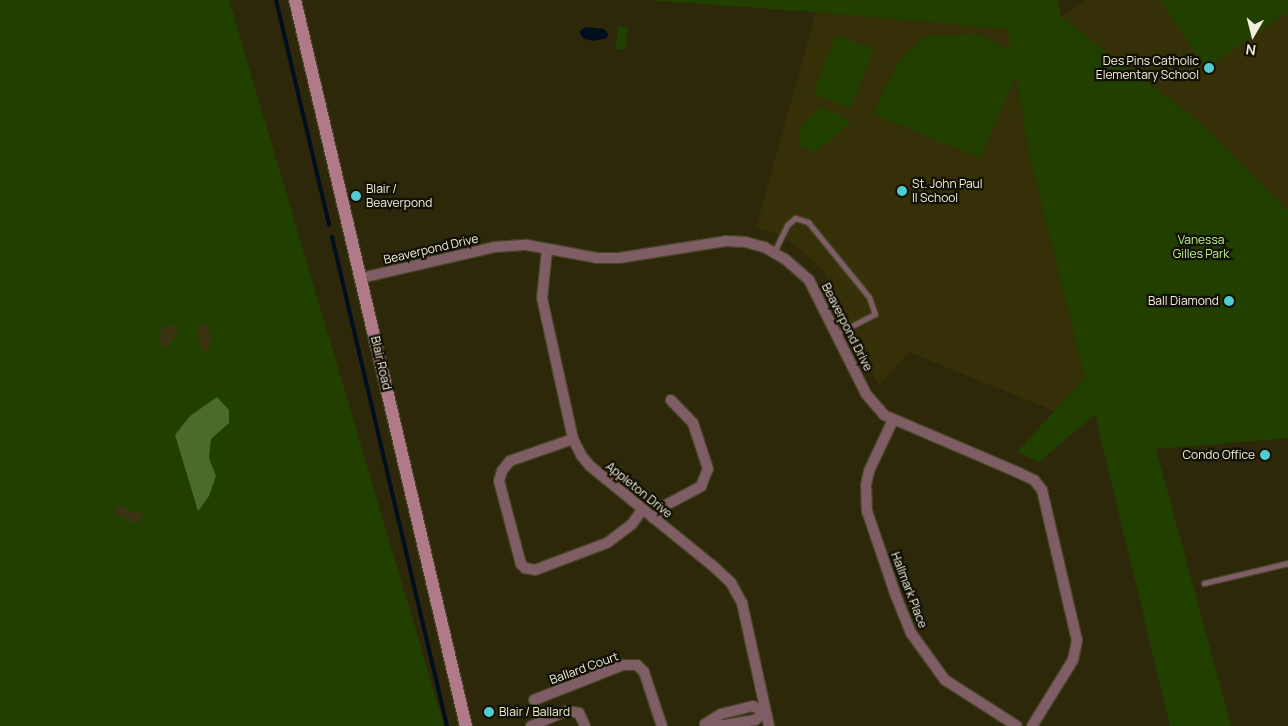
<!DOCTYPE html>
<html>
<head>
<meta charset="utf-8">
<style>
  body { margin:0 }
  #map { position:relative; width:1288px; height:726px; overflow:hidden; background:#2e280a; font-family:Manrope,sans-serif }
  div>[style] { position:absolute }
  .built>* { inset:0; background:#363008 }
  .green>* { inset:0; background:#214000; transform-origin:0 0 }
  .forest>* { inset:0; background:#496c2c }
  .sand>* { inset:0; background:#3b3312 }
  .water>* { inset:0; background:#000f1e }
  .stream>* { height:4px; margin:-2px; padding:0 2px; transform-origin:2px; border-radius:2px; background:#000f1e }
  .roads { filter:drop-shadow(1px 0 #494428) drop-shadow(-1px 0 #494428) drop-shadow(0 1px #494428) drop-shadow(0 -1px #494428) }
  .service>* { height:5px; margin:-2.5px; padding:0 2.5px; transform-origin:2.5px; border-radius:2.5px; background:#7f5d65 }
  .minor>* { height:10px; margin:-5px; padding:0 5px; transform-origin:5px; border-radius:5px; background:#7f5d65 }
  .secondary>* { height:12px; margin:-6px; padding:0 6px; transform-origin:6px; border-radius:6px; background:#b07a88 }
  .dots>* { width:14px; height:14px; translate:-50% -50%; box-sizing:border-box; border:2px solid #131105; border-radius:50% }
  span { translate:-50% -50%; white-space:nowrap; text-align:center; line-height:1.15; -webkit-text-stroke:4.5px #131105; paint-order:stroke }
  .poi-label { font-size:12px; color:#f1eedd }
  .right { translate:-100% -50%; text-align:right }
  .left { translate:0 -50%; text-align:left }
  .park-label { font-size:12px; color:#bcf195 }
  .street-label { font-size:12px; color:#f1eedd }
  .north { position:absolute; left:1228px; top:10px; width:50px; height:50px; -webkit-text-stroke:4px #131105; paint-order:stroke; rotate:188deg; font-size:14px; font-weight:700; line-height:20px; text-align:center; color:#f1eedd }
  .north::after { content:''; display:block; margin:auto; width:18px; height:22px; background:#f1eedd; clip-path:polygon(50% 0,100% 100%,50% 72%,0 100%) }
</style>
</head>
<body>
<div id="map">
  <div class="built">
    <div style="clip-path:polygon(1087px 0,1288px 0,1288px 211px,1197px 120px,1061px 17px)"></div>
    <div style="clip-path:polygon(816px 12px,1008px 29px,1029px 152px,1085px 377px,1054px 411px,909px 352px,879px 386px,823px 271px,798px 247px,773px 232px,756px 228px)"></div>
  </div>
  <div class="green">
    <div style="clip-path:polygon(0 0,229px 0,444px 726px,0 726px)"></div>
    <div style="clip-path:polygon(646px 0,1057px 0,1061px 17px,1197px 120px,1288px 211px,1288px 438px,1156px 449px,1231px 726px,1170px 726px,1095px 414px,1039px 462px,1017px 452px,1085px 377px,1029px 152px,1016px 75px,980px 158px,873px 114px,899px 61px,924px 37px,976px 34px,1011px 50px,1008px 29px,816px 12px)"></div>
    <div style="clip-path:polygon(1160px 0,1288px 0,1288px 12px,1206px 68px)"></div>
    <div style="left:618px;top:26px;width:10px;height:23px;rotate:6deg"></div>
    <div style="left:836px;top:35px;width:40px;height:63px;rotate:21deg"></div>
    <div style="clip-path:polygon(820px 107px,846px 118px,850px 124px,814px 153px,800px 146px,799px 135px,802px 125px)"></div>
  </div>
  <div class="forest">
    <div style="clip-path:polygon(217px 397px,229px 410px,229px 423px,211px 439px,209px 458px,216px 476px,209px 496px,198px 511px,175px 435px,190px 416px)"></div>
  </div>
  <div class="sand">
    <div style="clip-path:polygon(203px 324px,209px 328px,211px 341px,208px 351px,205px 352px,199px 344px,198px 329px)"></div>
    <div style="clip-path:polygon(173px 325px,178px 330px,177px 335px,164px 350px,160px 340px,161px 329px,165px 326px)"></div>
    <div style="clip-path:polygon(119px 505px,132px 512px,140px 512px,143px 516px,142px 519px,138px 522px,131px 522px,115px 514px,115px 508px)"></div>
  </div>
  <div class="water">
    <div style="clip-path:polygon(585px 27px,604px 29px,608px 34px,607px 38px,594px 41px,584px 39px,579px 32px)"></div>
  </div>
  <div class="stream">
    <div style="left:276px;top:0;width:231px;rotate:76.7deg"></div>
    <div style="left:332px;top:237px;width:502px;rotate:76.77deg"></div>
  </div>
  <div class="roads">
    <div class="service">
      <div style="left:774px;top:252px;width:30px;rotate:-64deg"></div>
      <div style="left:787px;top:225px;width:11px;rotate:-41deg"></div>
      <div style="left:795px;top:218px;width:14px;rotate:17deg"></div>
      <div style="left:808px;top:222px;width:97px;rotate:50.9deg"></div>
      <div style="left:869px;top:297px;width:18px;rotate:71deg"></div>
      <div style="left:875px;top:314px;width:44px;rotate:152.9deg"></div>
      <div style="left:1204px;top:583px;width:86px;rotate:-13.4deg"></div>
    </div>
    <div class="minor">
      <div style="left:547px;top:250px;width:48px;rotate:95.9deg"></div>
      <div style="left:542px;top:298px;width:144px;rotate:77.6deg"></div>
      <div style="left:573px;top:439px;width:18px;rotate:63deg"></div>
      <div style="left:581px;top:455px;width:14px;rotate:51deg"></div>
      <div style="left:590px;top:466px;width:157px;rotate:39.1deg"></div>
      <div style="left:712px;top:565px;width:26px;rotate:43deg"></div>
      <div style="left:731px;top:583px;width:23px;rotate:61deg"></div>
      <div style="left:742px;top:603px;width:126px;rotate:77.6deg"></div>
      <div style="left:361px;top:278px;width:138px;rotate:-13deg"></div>
      <div style="left:495px;top:247px;width:32px;rotate:-4deg"></div>
      <div style="left:527px;top:245px;width:71px;rotate:10.5deg"></div>
      <div style="left:597px;top:258px;width:22px"></div>
      <div style="left:619px;top:258px;width:108px;rotate:-9deg"></div>
      <div style="left:726px;top:241px;width:19px;rotate:3deg"></div>
      <div style="left:745px;top:242px;width:20px;rotate:15deg"></div>
      <div style="left:764px;top:247px;width:24px;rotate:30deg"></div>
      <div style="left:785px;top:259px;width:32px;rotate:41deg"></div>
      <div style="left:809px;top:280px;width:127px;rotate:63.4deg"></div>
      <div style="left:866px;top:394px;width:28px;rotate:49deg"></div>
      <div style="left:884px;top:415px;width:147px;rotate:23.2deg"></div>
      <div style="left:1019px;top:473px;width:17px;rotate:25deg"></div>
      <div style="left:1034px;top:480px;width:13px;rotate:51deg"></div>
      <div style="left:1042px;top:490px;width:154px;rotate:76.9deg"></div>
      <div style="left:1077px;top:640px;width:20px;rotate:101deg"></div>
      <div style="left:1073px;top:660px;width:78px;rotate:121.8deg"></div>
      <div style="left:893px;top:420px;width:56px;rotate:115.2deg"></div>
      <div style="left:869px;top:471px;width:14px;rotate:102deg"></div>
      <div style="left:866px;top:485px;width:26px;rotate:88deg"></div>
      <div style="left:867px;top:511px;width:90px;rotate:71.2deg"></div>
      <div style="left:896px;top:596px;width:40px;rotate:68deg"></div>
      <div style="left:911px;top:633px;width:58px;rotate:54.1deg"></div>
      <div style="left:945px;top:680px;width:85px;rotate:32.6deg"></div>
      <div style="left:573px;top:439px;width:67px;rotate:160.8deg"></div>
      <div style="left:510px;top:461px;width:13px;rotate:129deg"></div>
      <div style="left:502px;top:471px;width:10px;rotate:107deg"></div>
      <div style="left:499px;top:481px;width:86px;rotate:75.2deg"></div>
      <div style="left:521px;top:564px;width:6px;rotate:45deg"></div>
      <div style="left:525px;top:568px;width:10px;rotate:11deg"></div>
      <div style="left:535px;top:570px;width:77px;rotate:-20.6deg"></div>
      <div style="left:607px;top:543px;width:31px;rotate:-37deg"></div>
      <div style="left:632px;top:524px;width:17px;rotate:-54deg"></div>
      <div style="left:653px;top:518px;width:18px;rotate:-45deg"></div>
      <div style="left:666px;top:505px;width:40px;rotate:-28deg"></div>
      <div style="left:701px;top:486px;width:18px;rotate:-68deg"></div>
      <div style="left:708px;top:469px;width:48px;rotate:-108.1deg"></div>
      <div style="left:693px;top:423px;width:32px;rotate:-134deg"></div>
      <div style="left:534px;top:700px;width:96px;rotate:-21.5deg"></div>
      <div style="left:623px;top:665px;width:14px"></div>
      <div style="left:637px;top:665px;width:10px;rotate:45deg"></div>
      <div style="left:644px;top:672px;width:57px;rotate:71.6deg"></div>
      <div style="left:753px;top:706px;width:13px;rotate:27deg"></div>
      <div style="left:765px;top:712px;width:13px;rotate:141deg"></div>
      <div style="left:755px;top:720px;width:31px;rotate:171deg"></div>
      <div style="left:724px;top:725px;width:19px;rotate:-177deg"></div>
      <div style="left:705px;top:724px;width:19px;rotate:-32deg"></div>
      <div style="left:721px;top:714px;width:33px;rotate:-14deg"></div>
      <div style="left:531px;top:726px;width:39px;rotate:-23deg"></div>
      <div style="left:567px;top:711px;width:12px;rotate:9deg"></div>
      <div style="left:579px;top:713px;width:14px;rotate:65deg"></div>
    </div>
    <div class="secondary">
      <div style="left:295px;top:0;width:746px;rotate:76.75deg"></div>
    </div>
  </div>
  <div class="dots">
    <div style="left:1209px;top:68px;background:#51ccd2"></div>
    <div style="left:902px;top:191px;background:#51ccd2"></div>
    <div style="left:356px;top:196px;background:#51ccd2"></div>
    <div style="left:1229px;top:301px;background:#51ccd2"></div>
    <div style="left:1265px;top:455px;background:#51ccd2"></div>
    <div style="left:489px;top:712px;background:#51ccd2"></div>
  </div>
  <div class="poi-label">
    <span class="right" style="left:1199px;top:68px">Des Pins Catholic<br>Elementary School</span>
    <span class="left" style="left:912px;top:191px">St. John Paul<br>II School</span>
    <span class="left" style="left:366px;top:196px">Blair /<br>Beaverpond</span>
    <span class="right" style="left:1219px;top:301px">Ball Diamond</span>
    <span class="right" style="left:1255px;top:455px">Condo Office</span>
    <span class="left" style="left:499px;top:712px">Blair / Ballard</span>
  </div>
  <div class="park-label">
    <span style="left:1201px;top:247px">Vanessa<br>Gilles Park</span>
  </div>
  <div class="street-label">
    <span style="left:431px;top:249px;rotate:-13deg">Beaverpond Drive</span>
    <span style="left:847px;top:327px;rotate:63deg">Beaverpond Drive</span>
    <span style="left:381px;top:363px;rotate:77deg">Blair Road</span>
    <span style="left:639px;top:490px;rotate:39deg">Appleton Drive</span>
    <span style="left:909px;top:590px;rotate:69deg">Hallmark Place</span>
    <span style="left:584px;top:668px;rotate:-20deg">Ballard Court</span>
  </div>
  <div class="north">N</div>
</div>
</body>
</html>
